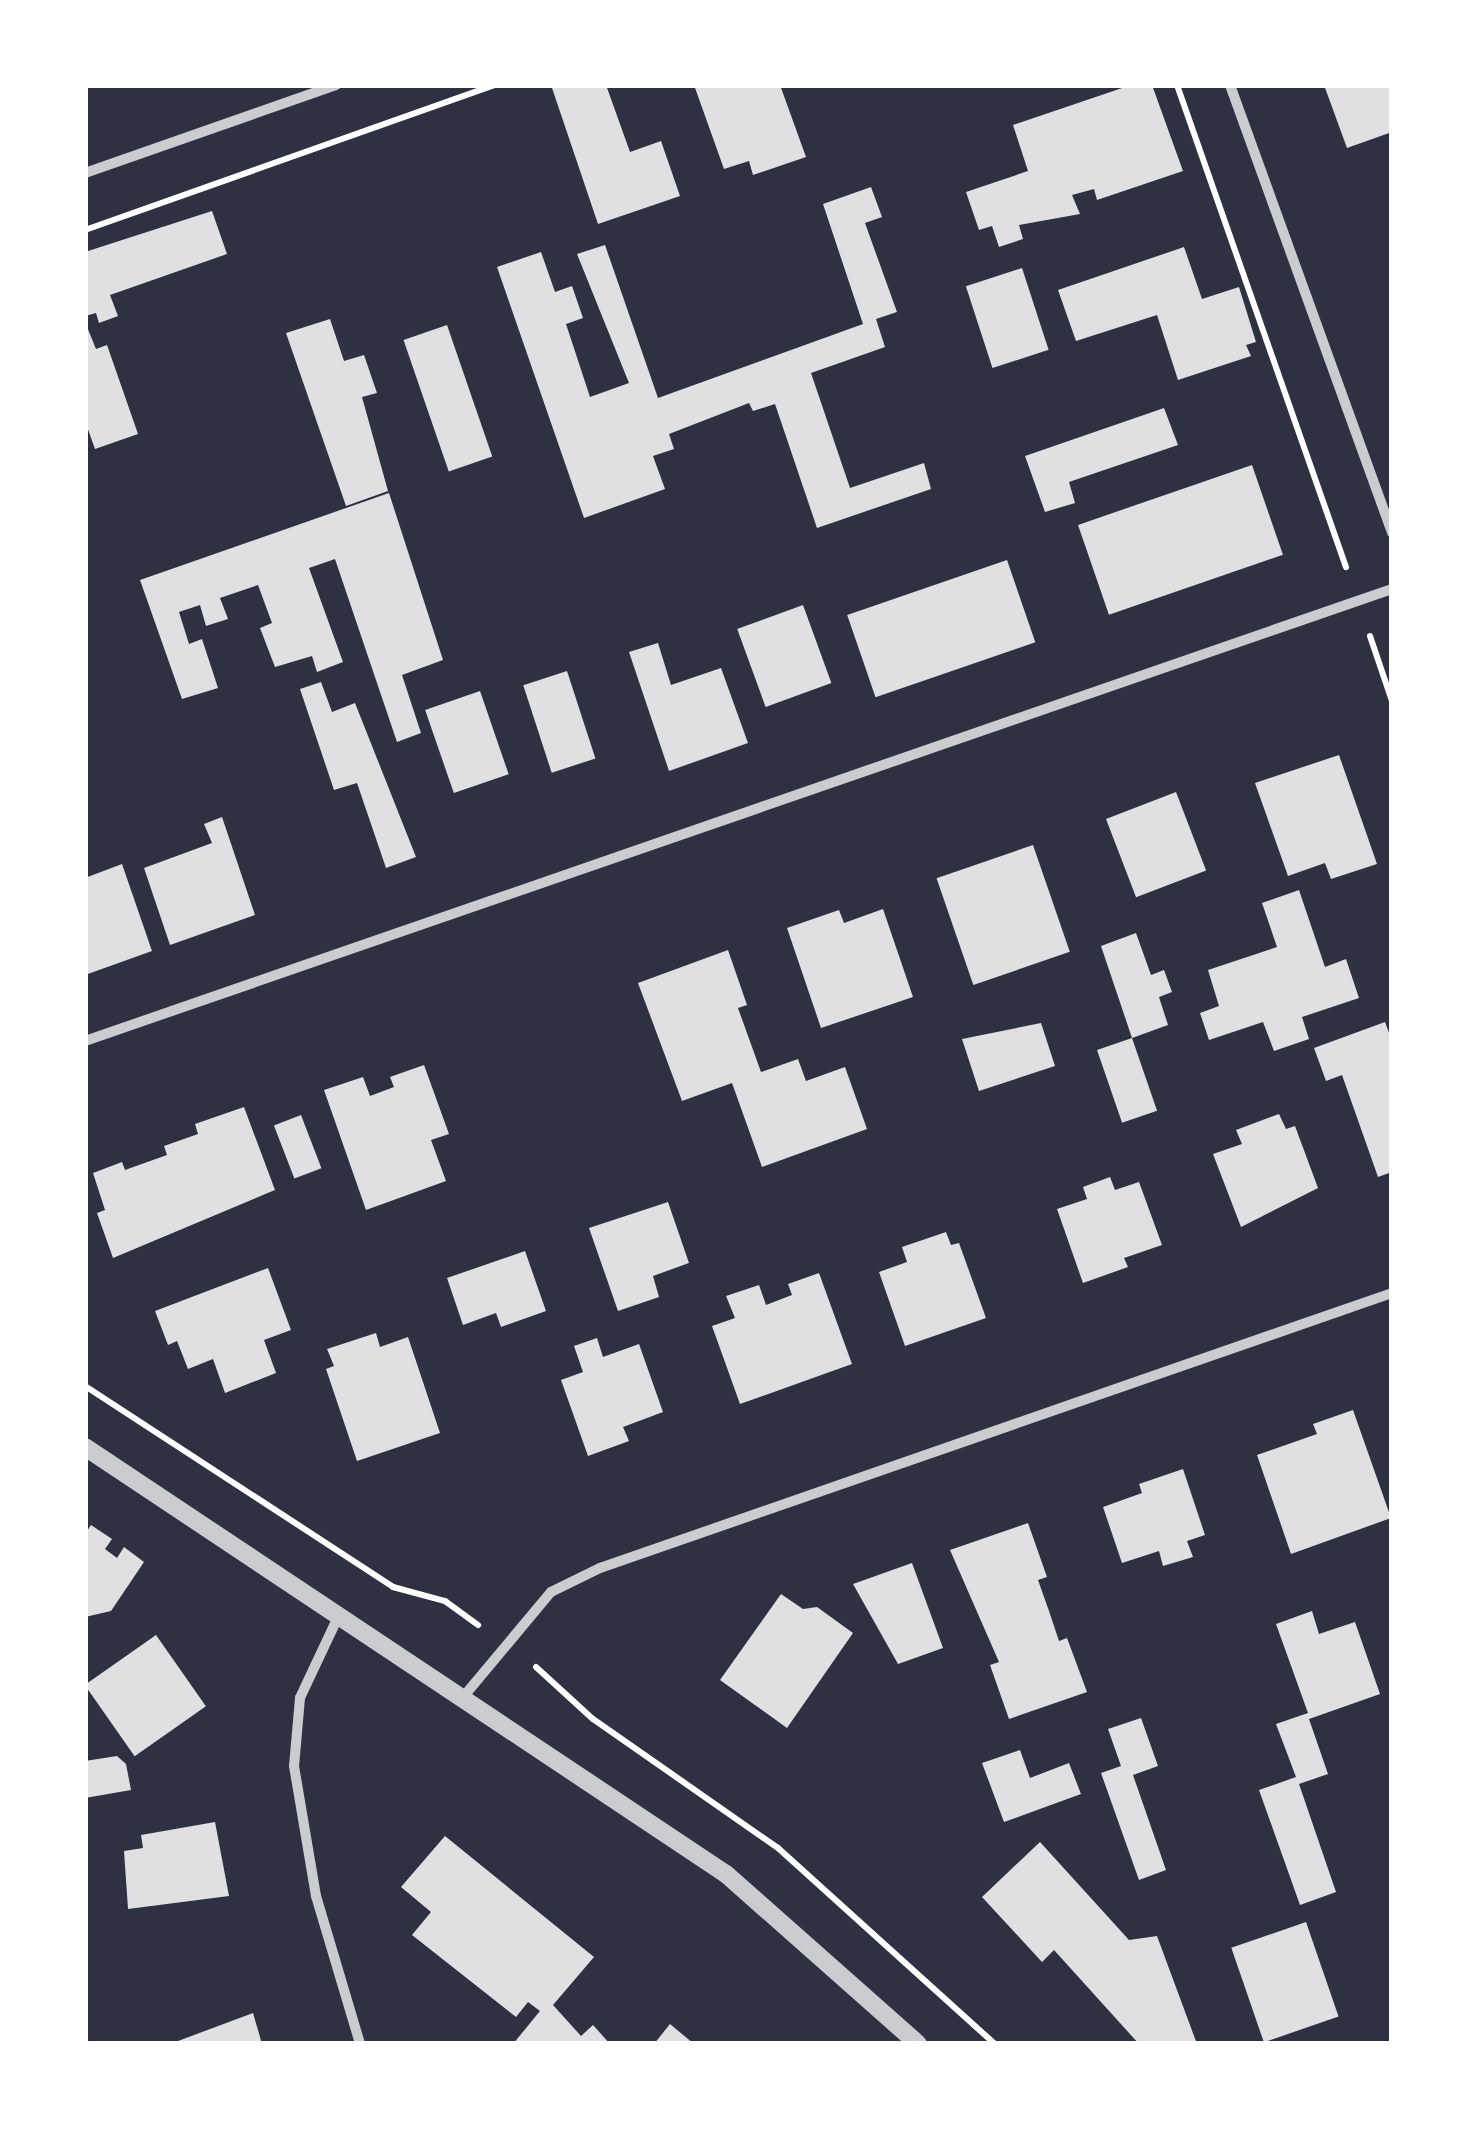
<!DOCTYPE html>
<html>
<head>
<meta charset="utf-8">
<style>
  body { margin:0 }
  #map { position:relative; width:1477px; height:2129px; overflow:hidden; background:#2d3142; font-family:Overpass,sans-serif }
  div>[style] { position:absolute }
  .building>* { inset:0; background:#e0e0e3; transform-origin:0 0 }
  .path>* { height:6px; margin:-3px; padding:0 3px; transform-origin:3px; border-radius:3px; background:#fff }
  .minor>* { height:10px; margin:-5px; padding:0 5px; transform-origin:5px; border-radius:5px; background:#caccd0 }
  .tertiary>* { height:18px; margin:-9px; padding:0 9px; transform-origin:9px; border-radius:9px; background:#caccd0 }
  span { translate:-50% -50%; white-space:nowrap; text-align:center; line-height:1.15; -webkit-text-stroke:10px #fff; paint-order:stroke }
  .frame { position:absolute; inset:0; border:88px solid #fff; pointer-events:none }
</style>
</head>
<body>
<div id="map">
  <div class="building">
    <div style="clip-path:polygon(551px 85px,606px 85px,630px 152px,661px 141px,680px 196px,598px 224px)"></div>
    <div style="clip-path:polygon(694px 85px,780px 85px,806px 157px,753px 175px,749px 161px,724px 169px)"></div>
    <div style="clip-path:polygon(1131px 85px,1152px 85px,1183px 171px,1097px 200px,1094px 189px,1072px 195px,1080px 214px,1019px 225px,1023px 239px,999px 247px,992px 226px,979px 230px,966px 192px,1028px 171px,1013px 125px)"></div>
    <div style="clip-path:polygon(1324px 85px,1392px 85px,1392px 132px,1347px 148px)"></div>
    <div style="clip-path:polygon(871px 187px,882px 217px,865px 223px,897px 312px,876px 319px,885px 347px,811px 373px,850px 488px,924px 463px,931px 489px,817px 528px,775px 404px,753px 411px,749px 403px,669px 434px,674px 449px,653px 456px,665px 489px,584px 518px,497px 267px,541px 252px,555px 292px,572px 286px,583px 318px,566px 324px,590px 397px,629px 383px,577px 254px,605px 245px,658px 398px,863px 324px,823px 204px)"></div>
    <div style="clip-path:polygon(212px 211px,227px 254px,110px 295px,118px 316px,99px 323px,96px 313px,85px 316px,85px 252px)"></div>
    <div style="clip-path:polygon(1184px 247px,1202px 299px,1239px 287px,1256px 342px,1246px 345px,1251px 356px,1178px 380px,1157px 315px,1076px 341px,1058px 290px)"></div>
    <div style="left:1022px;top:268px;width:86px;height:59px;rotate:72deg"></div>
    <div style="clip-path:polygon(330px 319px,344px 361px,364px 355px,377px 393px,362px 397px,388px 491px,346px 506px,286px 333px)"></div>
    <div style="clip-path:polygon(85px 322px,96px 349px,107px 345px,138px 434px,95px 449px,85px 421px)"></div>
    <div style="left:447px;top:325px;width:139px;height:46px;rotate:71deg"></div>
    <div style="clip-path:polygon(1164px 408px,1178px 445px,1069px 482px,1075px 503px,1045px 512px,1025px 456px)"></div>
    <div style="left:1252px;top:465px;width:95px;height:184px;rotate:71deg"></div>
    <div style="clip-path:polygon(389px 493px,443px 660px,402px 675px,421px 733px,397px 742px,335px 559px,309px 568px,343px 662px,317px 672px,312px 656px,275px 667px,260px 628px,272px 623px,258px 585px,220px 598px,228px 619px,206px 626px,200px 605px,179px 612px,189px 644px,202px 639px,218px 688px,182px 699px,140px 580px)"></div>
    <div style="left:1007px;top:560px;width:87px;height:169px;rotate:71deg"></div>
    <div style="left:803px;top:605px;width:83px;height:70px;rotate:70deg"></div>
    <div style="clip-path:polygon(658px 643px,671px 685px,721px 668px,748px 743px,669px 771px,629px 652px)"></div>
    <div style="left:567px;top:671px;width:92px;height:46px;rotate:72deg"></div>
    <div style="clip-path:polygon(321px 682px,332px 712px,355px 703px,416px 857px,386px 868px,357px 783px,334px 790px,300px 689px)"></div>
    <div style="left:480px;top:691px;width:88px;height:58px;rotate:71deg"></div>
    <div style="clip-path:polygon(1339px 755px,1377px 864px,1331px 879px,1325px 863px,1288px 876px,1255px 783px)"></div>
    <div style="left:1176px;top:792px;width:84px;height:75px;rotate:69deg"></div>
    <div style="clip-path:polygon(222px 817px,255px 915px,170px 945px,144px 868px,212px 843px,204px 824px)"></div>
    <div style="left:1033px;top:845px;width:113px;height:102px;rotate:71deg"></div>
    <div style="clip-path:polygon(122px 864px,152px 951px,85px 975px,85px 878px)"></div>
    <div style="clip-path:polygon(1299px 890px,1325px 967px,1346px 959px,1359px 998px,1302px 1017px,1309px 1039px,1274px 1051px,1263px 1022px,1209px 1040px,1200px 1013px,1219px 1006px,1208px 970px,1277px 947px,1262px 903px)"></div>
    <div style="clip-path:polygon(883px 909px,913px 997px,821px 1028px,787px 928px,839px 910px,844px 923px)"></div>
    <div style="clip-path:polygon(1136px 933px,1151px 975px,1164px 970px,1172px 992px,1159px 997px,1168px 1025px,1132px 1038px,1101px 946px)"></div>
    <div style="clip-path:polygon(728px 950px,747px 1005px,738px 1008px,761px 1072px,798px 1059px,806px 1081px,845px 1067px,867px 1129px,762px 1167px,732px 1083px,682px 1101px,638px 983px)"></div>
    <div style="clip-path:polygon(1385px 1022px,1392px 1041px,1392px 1172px,1378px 1177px,1342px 1075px,1326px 1081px,1314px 1048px)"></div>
    <div style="clip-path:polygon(1041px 1023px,1055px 1066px,979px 1091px,962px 1039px)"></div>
    <div style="left:1132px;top:1038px;width:77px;height:37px;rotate:71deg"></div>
    <div style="clip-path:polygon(424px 1065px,449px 1134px,431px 1140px,446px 1181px,366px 1210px,324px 1090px,363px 1077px,370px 1096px,394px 1087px,390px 1077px)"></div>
    <div style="clip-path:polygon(244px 1107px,275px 1190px,113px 1258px,97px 1213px,105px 1210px,93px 1173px,122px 1162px,125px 1170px,167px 1155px,164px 1146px,198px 1134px,195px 1124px)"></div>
    <div style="clip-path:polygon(1279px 1114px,1286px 1129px,1295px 1126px,1318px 1188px,1241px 1227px,1213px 1154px,1242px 1144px,1236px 1130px)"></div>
    <div style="left:301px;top:1115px;width:57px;height:29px;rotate:69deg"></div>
    <div style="clip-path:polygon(1110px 1177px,1115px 1190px,1139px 1182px,1162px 1245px,1124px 1258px,1128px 1267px,1083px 1283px,1057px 1209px,1087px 1199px,1083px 1187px)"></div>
    <div style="clip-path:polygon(668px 1202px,689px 1263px,653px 1276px,659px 1297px,618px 1311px,589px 1228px)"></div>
    <div style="clip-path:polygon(946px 1232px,951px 1245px,959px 1243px,986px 1318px,905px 1346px,879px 1272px,907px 1262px,902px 1247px)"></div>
    <div style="clip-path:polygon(525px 1251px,546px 1311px,501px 1327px,496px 1313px,463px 1325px,447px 1278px)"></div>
    <div style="clip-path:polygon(268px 1268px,291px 1330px,264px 1340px,276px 1373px,225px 1393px,213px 1359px,188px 1369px,177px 1341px,168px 1345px,155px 1311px)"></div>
    <div style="clip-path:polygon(819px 1273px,852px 1364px,740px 1404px,712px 1326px,735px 1318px,726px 1296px,759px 1285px,766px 1305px,792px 1295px,788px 1284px)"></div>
    <div style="clip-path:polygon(376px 1333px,380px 1347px,408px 1337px,440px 1433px,357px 1461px,326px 1369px,334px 1366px,327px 1349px)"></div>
    <div style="clip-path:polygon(597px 1338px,603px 1357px,639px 1344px,663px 1412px,623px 1427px,629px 1441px,588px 1456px,561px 1380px,583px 1372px,574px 1346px)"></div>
    <div style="clip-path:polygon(1353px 1410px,1391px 1518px,1291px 1554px,1257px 1455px,1317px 1434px,1313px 1424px)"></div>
    <div style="clip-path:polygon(1183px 1469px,1205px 1535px,1187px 1541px,1193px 1557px,1163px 1566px,1159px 1551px,1122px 1563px,1103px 1507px,1142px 1493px,1139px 1484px)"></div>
    <div style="clip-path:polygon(1028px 1523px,1047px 1577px,1038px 1580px,1049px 1611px,1059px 1641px,1067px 1638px,1087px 1692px,1009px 1719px,990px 1665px,999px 1662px,950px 1550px)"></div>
    <div style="clip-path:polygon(91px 1525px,112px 1539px,105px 1549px,117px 1558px,124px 1547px,144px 1562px,111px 1611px,85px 1617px,85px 1534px)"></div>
    <div style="clip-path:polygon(912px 1563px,943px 1648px,898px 1664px,853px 1584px)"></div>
    <div style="clip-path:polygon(781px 1594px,803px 1609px,817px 1607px,853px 1633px,787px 1728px,720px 1680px)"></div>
    <div style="clip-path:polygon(1312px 1611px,1319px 1634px,1355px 1622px,1380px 1694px,1309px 1719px,1328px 1774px,1299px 1784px,1336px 1892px,1300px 1905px,1259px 1790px,1296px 1777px,1276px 1724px,1308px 1713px,1276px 1624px)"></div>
    <div style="left:156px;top:1635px;width:87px;height:87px;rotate:55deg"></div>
    <div style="clip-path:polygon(1141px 1718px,1158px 1766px,1133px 1775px,1166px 1870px,1139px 1880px,1101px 1773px,1121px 1766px,1108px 1729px)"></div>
    <div style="clip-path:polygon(1020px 1750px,1030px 1778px,1069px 1763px,1081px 1794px,1004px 1822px,982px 1763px)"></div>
    <div style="clip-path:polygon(117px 1756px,126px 1764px,131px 1790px,85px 1798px,85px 1761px)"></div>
    <div style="clip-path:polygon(215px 1822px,229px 1896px,128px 1909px,124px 1851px,143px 1848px,141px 1835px)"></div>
    <div style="clip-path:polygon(445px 1836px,594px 1957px,553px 2005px,581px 2036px,593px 2025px,610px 2044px,513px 2044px,540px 2011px,528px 2002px,516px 2017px,412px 1935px,431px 1912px,401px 1887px)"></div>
    <div style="clip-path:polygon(1040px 1842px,1129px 1940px,1157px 1936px,1197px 2044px,1139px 2044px,1054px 1950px,1042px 1962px,982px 1897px)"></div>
    <div style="left:1306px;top:1922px;width:100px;height:79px;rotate:71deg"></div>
    <div style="clip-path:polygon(253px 2013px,262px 2044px,170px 2044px)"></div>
    <div style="clip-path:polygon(670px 2024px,694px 2044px,654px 2044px)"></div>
  </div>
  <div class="path">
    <div style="left:1177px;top:85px;width:511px;rotate:70.68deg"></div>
    <div style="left:85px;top:230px;width:434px;rotate:-19.5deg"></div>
    <div style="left:1370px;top:636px;width:69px;rotate:71.3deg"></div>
    <div style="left:85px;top:1386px;width:368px;rotate:33.1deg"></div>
    <div style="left:393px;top:1587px;width:54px;rotate:15.1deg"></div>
    <div style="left:445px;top:1601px;width:41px;rotate:36deg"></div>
    <div style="left:536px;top:1667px;width:77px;rotate:42.4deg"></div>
    <div style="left:593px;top:1719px;width:226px;rotate:34.9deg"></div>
    <div style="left:778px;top:1848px;width:292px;rotate:42.1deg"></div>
  </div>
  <div class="minor">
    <div style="left:1230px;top:85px;width:476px;rotate:70.1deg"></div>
    <div style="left:85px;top:173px;width:266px;rotate:-19.3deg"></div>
    <div style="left:85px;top:1041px;width:1383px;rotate:-19.08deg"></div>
    <div style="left:339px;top:1615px;width:92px;rotate:115.2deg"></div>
    <div style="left:300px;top:1698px;width:68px;rotate:95deg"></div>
    <div style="left:294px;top:1766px;width:132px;rotate:80.4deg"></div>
    <div style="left:316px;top:1896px;width:154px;rotate:73.4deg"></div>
    <div style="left:464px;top:1696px;width:136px;rotate:-50.1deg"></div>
    <div style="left:551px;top:1592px;width:55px;rotate:-26.1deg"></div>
    <div style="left:600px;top:1568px;width:838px;rotate:-19.15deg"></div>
  </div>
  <div class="tertiary">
    <div style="left:85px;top:1447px;width:770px;rotate:33.67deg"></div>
    <div style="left:726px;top:1874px;width:256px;rotate:41.5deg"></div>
  </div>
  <div class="frame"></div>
</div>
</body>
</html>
